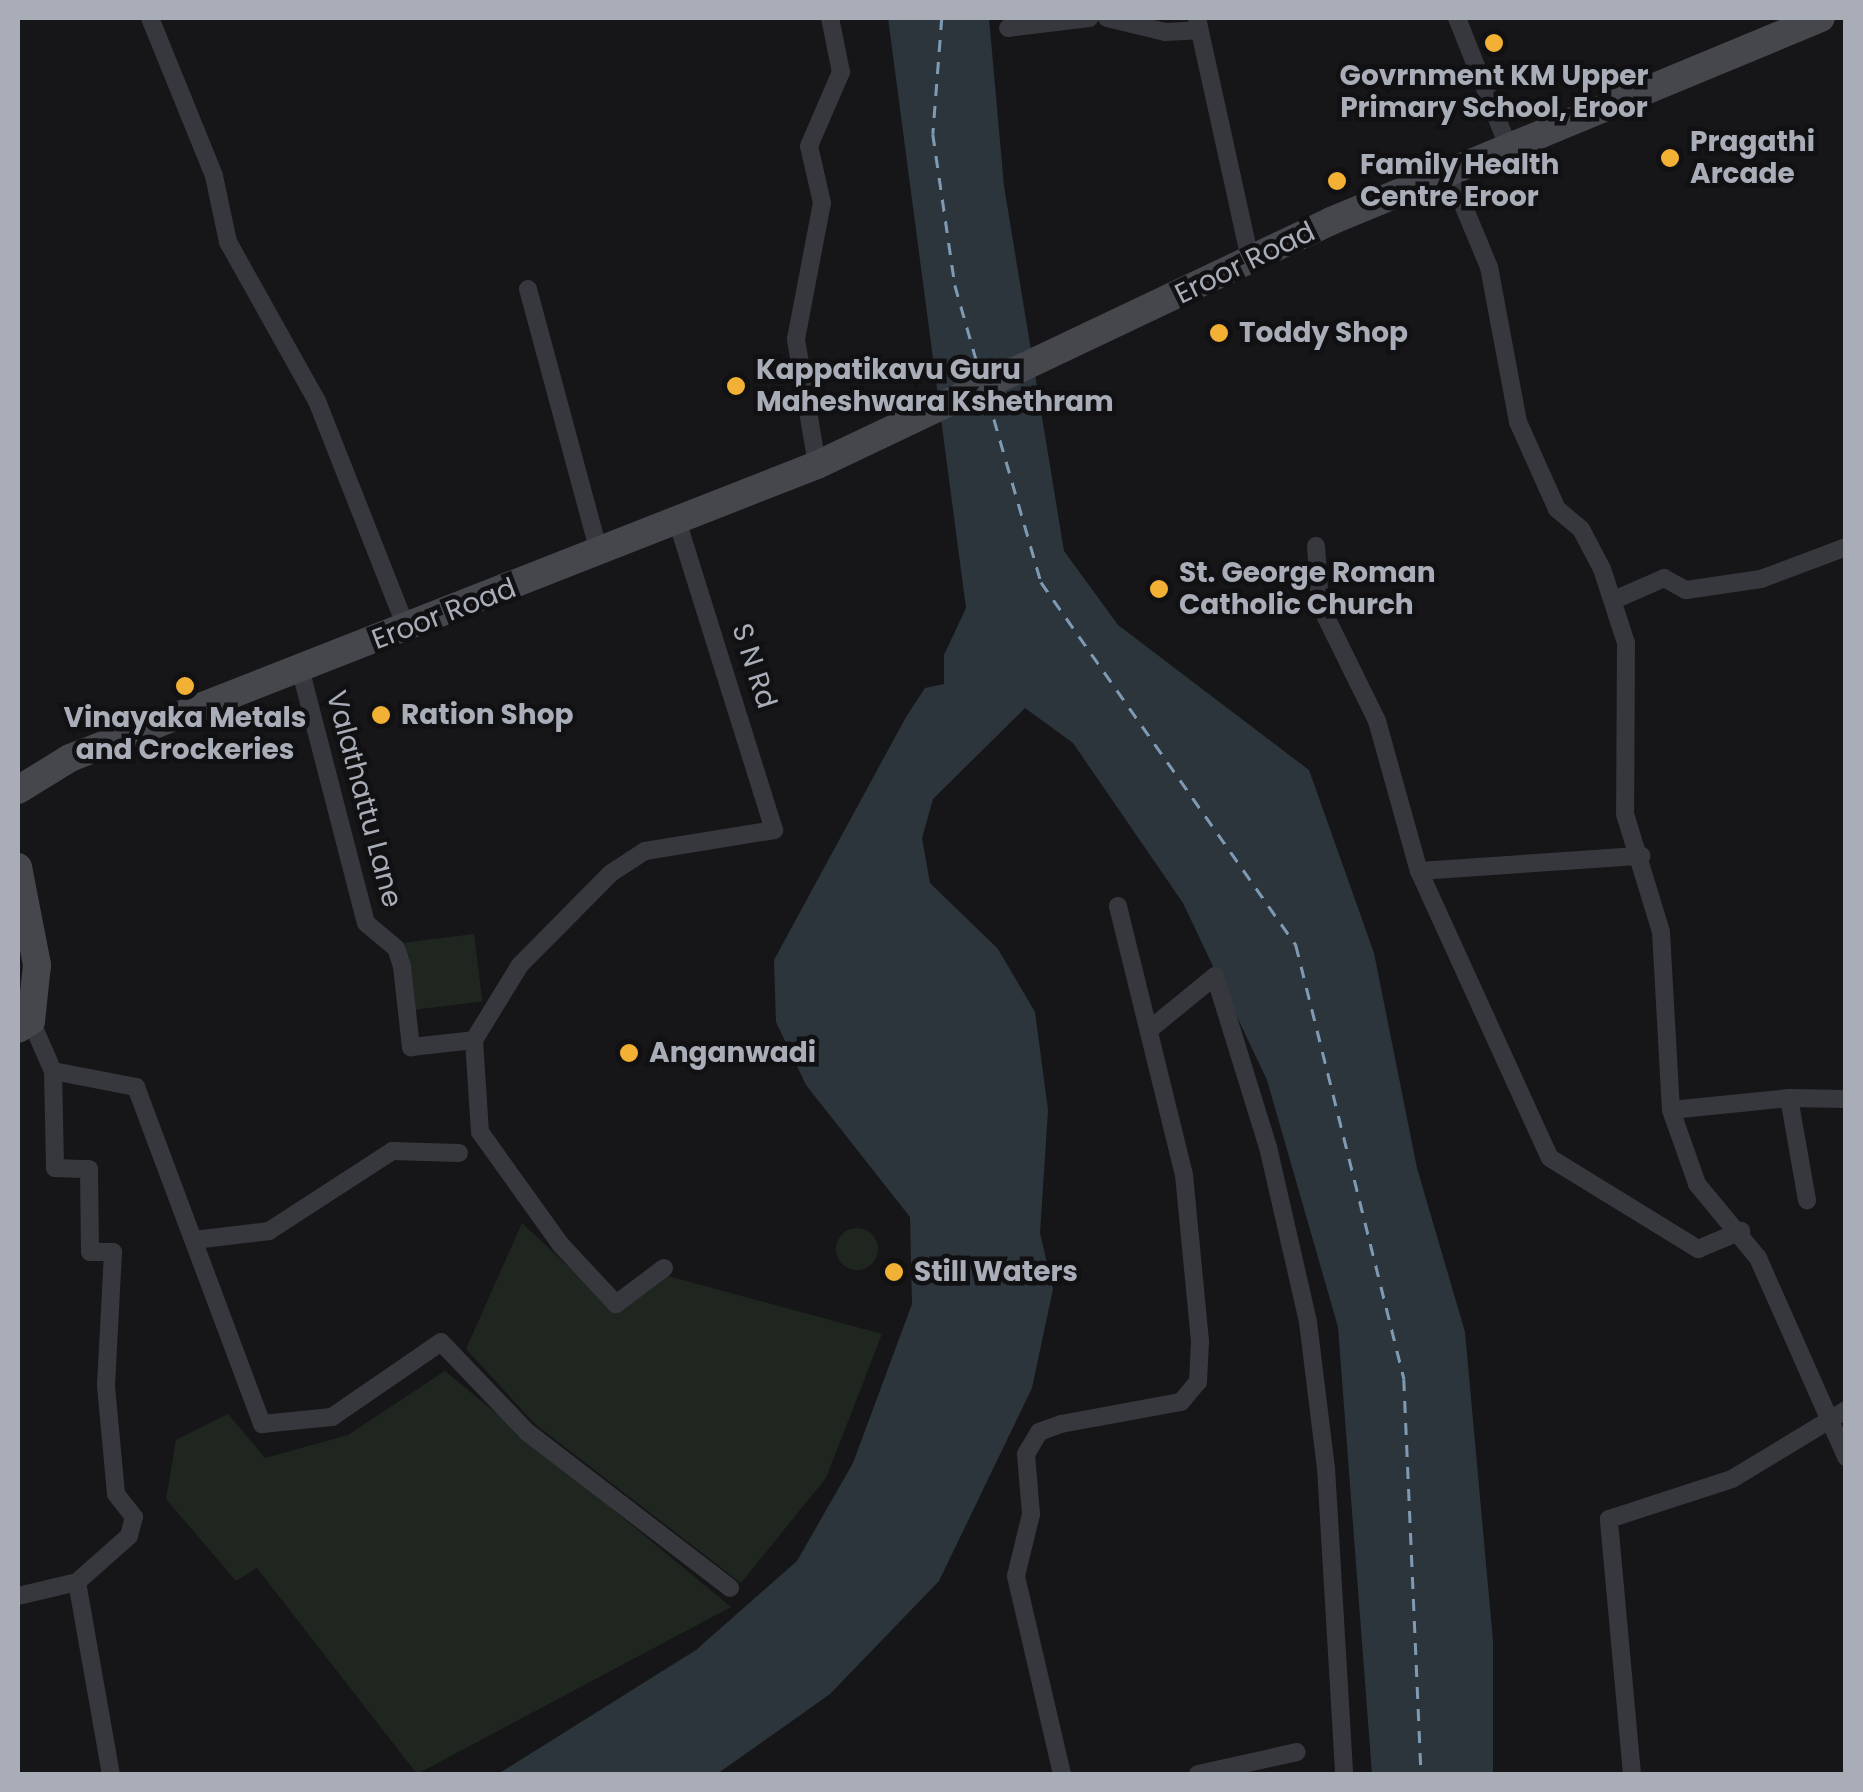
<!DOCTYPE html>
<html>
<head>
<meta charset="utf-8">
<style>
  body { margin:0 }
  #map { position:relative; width:1863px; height:1792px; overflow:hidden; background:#161618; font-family:Poppins,sans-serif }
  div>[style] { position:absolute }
  .green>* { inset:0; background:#1e261f; transform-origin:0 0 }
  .round { border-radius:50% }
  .water>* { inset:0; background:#2c353c }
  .ferry>* { height:2.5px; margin-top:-1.25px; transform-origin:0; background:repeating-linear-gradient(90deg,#7f9bb3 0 12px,transparent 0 22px) }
  .street>* { height:18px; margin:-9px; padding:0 9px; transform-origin:9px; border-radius:9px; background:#37383d }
  .secondary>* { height:28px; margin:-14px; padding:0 14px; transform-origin:14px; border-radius:14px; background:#45474d }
  .dots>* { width:28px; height:28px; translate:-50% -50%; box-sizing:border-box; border:5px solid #111113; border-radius:50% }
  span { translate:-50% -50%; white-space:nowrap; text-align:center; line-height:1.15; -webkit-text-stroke:9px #111113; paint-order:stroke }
  .poi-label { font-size:28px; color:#a8adb8; font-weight:700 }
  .left { translate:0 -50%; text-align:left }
  .street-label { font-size:28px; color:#a8adb8 }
  .frame { position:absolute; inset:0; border:20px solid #a8adb8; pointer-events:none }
</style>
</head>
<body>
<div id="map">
  <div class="green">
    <div style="left:474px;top:934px;width:68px;height:70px;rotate:83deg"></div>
    <div style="clip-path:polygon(522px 1223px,617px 1312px,668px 1276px,882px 1334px,826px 1478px,741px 1583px,535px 1424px,466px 1349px)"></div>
    <div class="round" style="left:836px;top:1228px;width:42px;height:42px"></div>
    <div style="clip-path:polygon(445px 1371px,731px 1607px,417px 1774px,257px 1568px,236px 1581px,166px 1499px,176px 1440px,228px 1414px,265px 1458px,348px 1435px)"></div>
  </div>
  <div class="water">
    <div style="clip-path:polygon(888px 18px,989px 18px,1004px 186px,1064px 551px,1118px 625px,1309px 770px,1374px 953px,1417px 1168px,1465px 1332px,1493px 1641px,1493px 1774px,1372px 1774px,1338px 1327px,1267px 1080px,1183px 903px,1073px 743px,1025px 708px,933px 799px,922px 838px,930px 883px,998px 949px,1035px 1012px,1048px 1110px,1040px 1233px,1053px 1289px,1032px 1388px,939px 1581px,830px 1694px,717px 1774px,498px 1774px,696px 1650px,797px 1561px,853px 1463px,912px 1304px,910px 1217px,806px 1085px,776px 1022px,774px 960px,906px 717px,925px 688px,944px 684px,944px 655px,966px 608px)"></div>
  </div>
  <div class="ferry">
    <div style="left:942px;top:18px;width:116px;rotate:94.4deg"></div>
    <div style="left:933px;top:134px;width:153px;rotate:81.7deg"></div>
    <div style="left:955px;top:285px;width:95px;rotate:74.1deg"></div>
    <div style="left:988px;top:398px;width:191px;rotate:73.9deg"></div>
    <div style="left:1041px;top:582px;width:444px;rotate:54.9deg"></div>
    <div style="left:1296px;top:945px;width:447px;rotate:76deg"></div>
    <div style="left:1404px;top:1379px;width:395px;rotate:87.5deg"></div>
  </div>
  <div class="street">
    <div style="left:150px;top:18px;width:170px;rotate:67.9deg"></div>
    <div style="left:214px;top:176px;width:67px;rotate:78deg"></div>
    <div style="left:228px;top:242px;width:182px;rotate:60.8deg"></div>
    <div style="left:317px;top:401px;width:245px;rotate:68.5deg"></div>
    <div style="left:1107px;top:18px;width:60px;rotate:13.6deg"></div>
    <div style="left:1165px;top:32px;width:34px;rotate:-3deg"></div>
    <div style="left:1197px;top:18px;width:248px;rotate:77.6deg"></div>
    <div style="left:1457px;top:18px;width:138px;rotate:68.3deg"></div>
    <div style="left:1008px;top:28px;width:82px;rotate:-7deg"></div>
    <div style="left:1449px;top:171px;width:104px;rotate:67.4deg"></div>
    <div style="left:1489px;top:267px;width:158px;rotate:79.4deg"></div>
    <div style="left:1518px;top:422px;width:95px;rotate:65.9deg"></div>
    <div style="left:1557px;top:509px;width:31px;rotate:40deg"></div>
    <div style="left:1581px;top:529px;width:45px;rotate:62.3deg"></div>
    <div style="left:1602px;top:569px;width:78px;rotate:72deg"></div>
    <div style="left:1626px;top:643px;width:171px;rotate:90.3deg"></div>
    <div style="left:1625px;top:814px;width:123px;rotate:73deg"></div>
    <div style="left:1661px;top:932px;width:178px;rotate:86.8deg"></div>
    <div style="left:1671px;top:1110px;width:78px;rotate:70.6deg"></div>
    <div style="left:1697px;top:1184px;width:96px;rotate:50.5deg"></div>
    <div style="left:1758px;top:1258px;width:218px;rotate:66.1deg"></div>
    <div style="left:528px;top:289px;width:272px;rotate:74.9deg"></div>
    <div style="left:817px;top:465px;width:128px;rotate:-99.5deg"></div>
    <div style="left:796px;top:339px;width:138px;rotate:-79.2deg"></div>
    <div style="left:822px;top:203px;width:58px;rotate:-102.8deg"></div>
    <div style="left:809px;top:146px;width:81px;rotate:-66.6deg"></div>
    <div style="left:841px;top:72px;width:55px;rotate:-101.5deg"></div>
    <div style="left:1316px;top:546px;width:59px;rotate:86.1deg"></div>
    <div style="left:1320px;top:605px;width:129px;rotate:63.8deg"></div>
    <div style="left:1377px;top:721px;width:156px;rotate:74.4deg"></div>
    <div style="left:1419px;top:871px;width:315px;rotate:65.5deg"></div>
    <div style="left:1550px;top:1158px;width:174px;rotate:31.6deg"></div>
    <div style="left:1698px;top:1249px;width:47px;rotate:-22.7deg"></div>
    <div style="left:1614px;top:600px;width:55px;rotate:-23.7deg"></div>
    <div style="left:1664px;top:578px;width:25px;rotate:29deg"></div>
    <div style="left:1686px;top:590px;width:76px;rotate:-8.3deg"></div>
    <div style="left:1761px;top:579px;width:91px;rotate:-20.6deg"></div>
    <div style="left:300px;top:668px;width:263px;rotate:75.5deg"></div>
    <div style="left:366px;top:923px;width:39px;rotate:40deg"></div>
    <div style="left:396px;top:948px;width:20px;rotate:72deg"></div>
    <div style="left:402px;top:967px;width:81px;rotate:83.6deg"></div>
    <div style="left:411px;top:1047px;width:63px;rotate:-6.3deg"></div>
    <div style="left:474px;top:1040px;width:88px;rotate:-58.5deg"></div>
    <div style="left:520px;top:965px;width:129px;rotate:-45.3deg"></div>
    <div style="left:611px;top:873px;width:40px;rotate:-32.9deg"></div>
    <div style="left:645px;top:851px;width:131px;rotate:-9.2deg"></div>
    <div style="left:774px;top:830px;width:325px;rotate:-107.4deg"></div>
    <div style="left:1419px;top:871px;width:223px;rotate:-3.9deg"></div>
    <div style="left:31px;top:1021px;width:55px;rotate:66.3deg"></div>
    <div style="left:53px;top:1071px;width:85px;rotate:10.9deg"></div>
    <div style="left:136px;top:1087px;width:360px;rotate:69.5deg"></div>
    <div style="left:262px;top:1424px;width:70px;rotate:-5.7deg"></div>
    <div style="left:332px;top:1417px;width:132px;rotate:-34.5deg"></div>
    <div style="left:441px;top:1342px;width:124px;rotate:46.3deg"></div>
    <div style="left:527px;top:1432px;width:256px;rotate:37.5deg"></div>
    <div style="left:1149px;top:1030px;width:85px;rotate:-39.3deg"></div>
    <div style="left:1215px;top:976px;width:179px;rotate:72.8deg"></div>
    <div style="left:1268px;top:1147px;width:180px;rotate:77.1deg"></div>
    <div style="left:1308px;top:1322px;width:147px;rotate:83deg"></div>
    <div style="left:1326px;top:1468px;width:307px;rotate:86.6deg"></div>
    <div style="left:474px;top:1040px;width:92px;rotate:86.3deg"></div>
    <div style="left:480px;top:1132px;width:139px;rotate:54.4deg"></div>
    <div style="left:561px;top:1245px;width:81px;rotate:47deg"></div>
    <div style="left:616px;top:1304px;width:60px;rotate:-36.9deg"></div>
    <div style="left:53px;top:1071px;width:97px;rotate:88.8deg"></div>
    <div style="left:55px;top:1168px;width:34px;rotate:2deg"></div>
    <div style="left:89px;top:1169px;width:83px;rotate:89.3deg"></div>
    <div style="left:90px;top:1252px;width:23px"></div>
    <div style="left:113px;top:1252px;width:134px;rotate:93deg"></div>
    <div style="left:106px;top:1386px;width:108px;rotate:84.7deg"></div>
    <div style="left:116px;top:1494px;width:29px;rotate:52deg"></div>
    <div style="left:134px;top:1517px;width:20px;rotate:105deg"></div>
    <div style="left:129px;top:1536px;width:69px;rotate:138.5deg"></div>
    <div style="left:1789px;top:1098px;width:57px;rotate:1deg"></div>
    <div style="left:1671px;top:1110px;width:119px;rotate:-5.8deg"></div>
    <div style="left:1789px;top:1098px;width:104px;rotate:80deg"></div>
    <div style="left:194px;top:1240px;width:76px;rotate:-6.8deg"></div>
    <div style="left:269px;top:1231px;width:147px;rotate:-33deg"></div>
    <div style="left:392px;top:1151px;width:67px;rotate:1.7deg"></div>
    <div style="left:18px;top:1596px;width:61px;rotate:-13.3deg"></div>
    <div style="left:77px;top:1582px;width:195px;rotate:80deg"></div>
    <div style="left:1062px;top:1774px;width:203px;rotate:-103.1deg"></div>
    <div style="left:1016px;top:1576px;width:64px;rotate:-76.4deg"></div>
    <div style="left:1031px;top:1514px;width:60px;rotate:-94.8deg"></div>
    <div style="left:1026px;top:1454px;width:26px;rotate:-59deg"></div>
    <div style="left:1039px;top:1432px;width:23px;rotate:-20deg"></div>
    <div style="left:1061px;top:1424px;width:122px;rotate:-10.4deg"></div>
    <div style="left:1181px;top:1402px;width:26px;rotate:-50deg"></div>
    <div style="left:1198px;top:1382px;width:41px;rotate:-87.2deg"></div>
    <div style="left:1200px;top:1341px;width:167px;rotate:-95.5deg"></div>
    <div style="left:1184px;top:1175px;width:277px;rotate:-103.8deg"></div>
    <div style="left:1198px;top:1774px;width:101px;rotate:-12.5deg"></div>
    <div style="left:1632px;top:1774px;width:256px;rotate:-95.2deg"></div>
    <div style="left:1609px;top:1519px;width:129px;rotate:-18deg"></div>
    <div style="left:1732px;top:1479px;width:133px;rotate:-31.2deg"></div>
  </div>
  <div class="secondary">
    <div style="left:18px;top:790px;width:61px;rotate:-31.6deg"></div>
    <div style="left:70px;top:758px;width:802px;rotate:-21.42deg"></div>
    <div style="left:817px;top:465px;width:569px;rotate:-25.39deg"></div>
    <div style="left:1331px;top:221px;width:530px;rotate:-22.5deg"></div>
    <div style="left:18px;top:867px;width:100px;rotate:79deg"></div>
    <div style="left:37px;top:965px;width:56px;rotate:96.1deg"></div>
    <div style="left:31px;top:1021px;width:15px;rotate:148deg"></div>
  </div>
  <div class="dots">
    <div style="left:1494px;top:43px;background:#f2b134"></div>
    <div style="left:1670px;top:158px;background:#f2b134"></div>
    <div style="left:1337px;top:181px;background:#f2b134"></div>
    <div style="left:1219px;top:333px;background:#f2b134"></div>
    <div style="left:736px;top:386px;background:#f2b134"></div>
    <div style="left:1159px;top:589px;background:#f2b134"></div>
    <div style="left:185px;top:686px;background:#f2b134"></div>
    <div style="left:381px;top:715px;background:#f2b134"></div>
    <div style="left:629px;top:1053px;background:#f2b134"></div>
    <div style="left:894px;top:1272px;background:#f2b134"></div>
  </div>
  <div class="poi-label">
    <span style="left:1494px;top:92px">Govrnment KM Upper<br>Primary School, Eroor</span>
    <span class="left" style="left:1690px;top:158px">Pragathi<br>Arcade</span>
    <span class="left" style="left:1360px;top:181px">Family Health<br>Centre Eroor</span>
    <span class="left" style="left:1239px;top:333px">Toddy Shop</span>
    <span class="left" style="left:756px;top:386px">Kappatikavu Guru<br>Maheshwara Kshethram</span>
    <span class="left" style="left:1179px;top:589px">St. George Roman<br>Catholic Church</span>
    <span class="left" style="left:401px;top:715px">Ration Shop</span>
    <span style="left:185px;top:734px">Vinayaka Metals<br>and Crockeries</span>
    <span class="left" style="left:649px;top:1053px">Anganwadi</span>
    <span class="left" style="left:914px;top:1272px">Still Waters</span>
  </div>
  <div class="street-label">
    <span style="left:1245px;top:263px;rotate:-26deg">Eroor Road</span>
    <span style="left:444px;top:614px;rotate:-21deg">Eroor Road</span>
    <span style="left:754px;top:666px;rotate:72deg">S N Rd</span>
    <span style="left:364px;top:799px;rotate:75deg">Valathattu Lane</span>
  </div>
  <div class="frame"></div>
</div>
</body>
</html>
